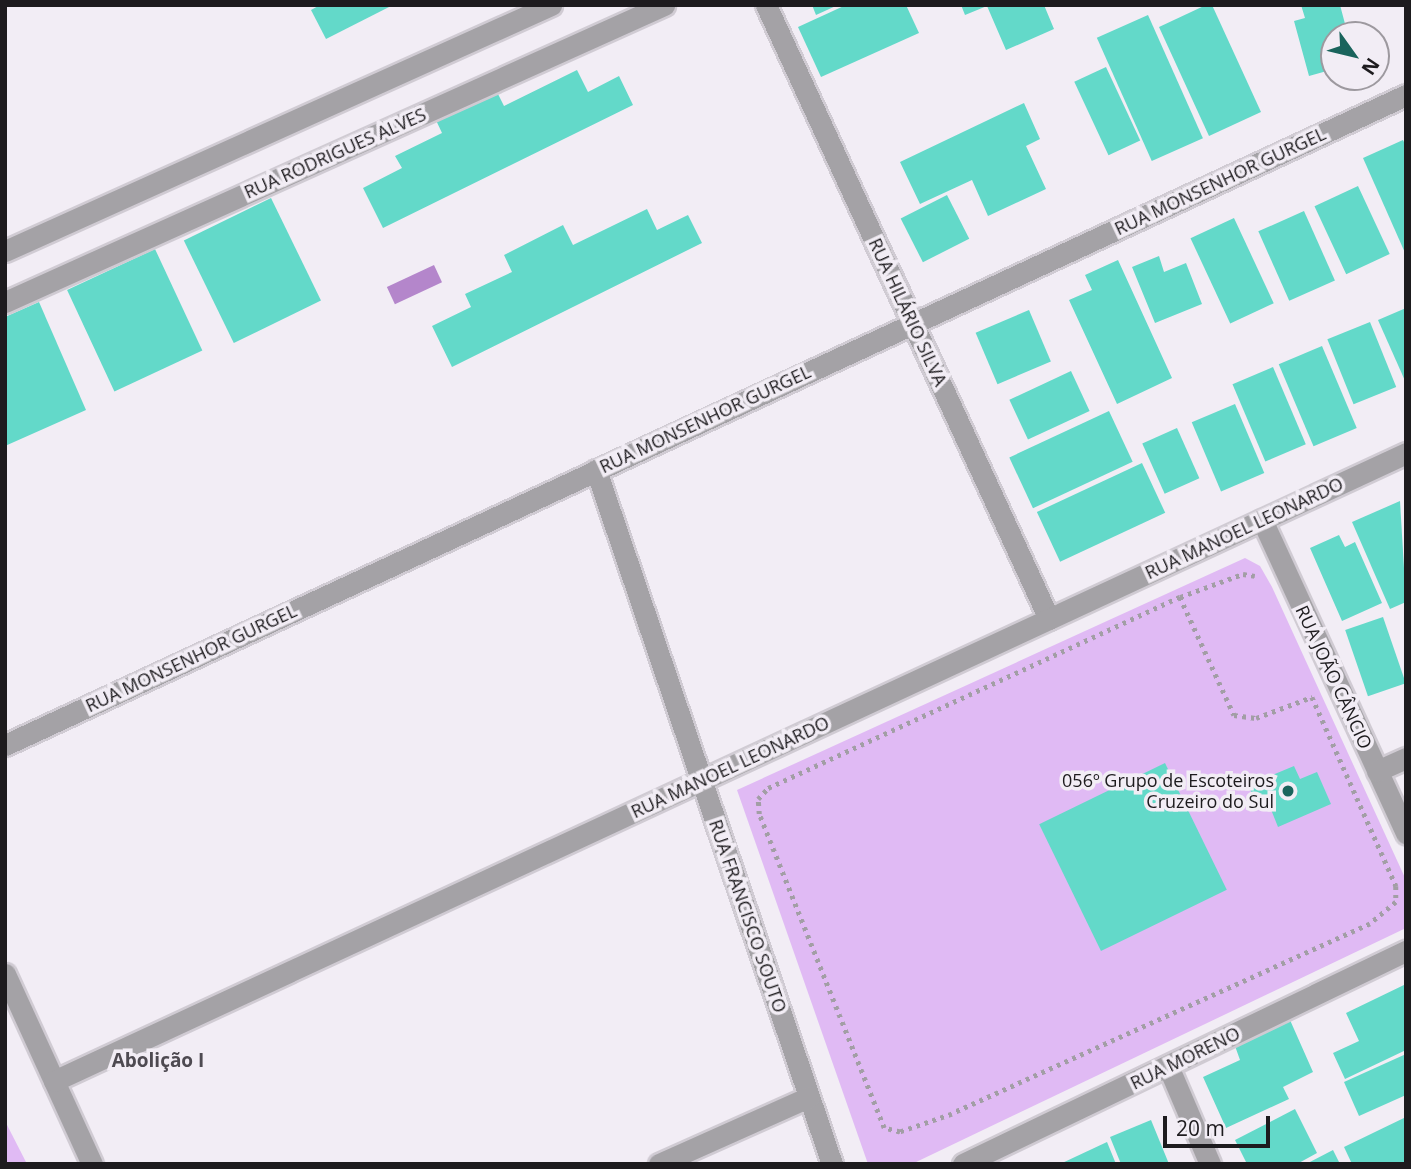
<!DOCTYPE html>
<html>
<head>
<meta charset="utf-8">
<style>
  body { margin:0 }
  #map { position:relative; width:1411px; height:1169px; overflow:hidden; background:#f2edf5; font-family:"Open Sans",sans-serif }
  div>[style] { position:absolute }
  .green>* { inset:0; background:#e0baf4 }
  .water>* { inset:0; background:#b486cb; transform-origin:0 0 }
  .building>* { inset:0; background:#63d9c9; transform-origin:0 0 }
  .path>* { height:4.5px; margin-top:-2.25px; transform-origin:0; background:repeating-linear-gradient(90deg,#a29ea5 0 3.5px,transparent 0 8.5px) }
  .roads { filter:drop-shadow(2px 0 #d0cbd3) drop-shadow(-2px 0 #d0cbd3) drop-shadow(0 2px #d0cbd3) drop-shadow(0 -2px #d0cbd3) }
  .street>* { height:21px; margin:-10.5px; padding:0 10.5px; transform-origin:10.5px; border-radius:10.5px; background:#a4a2a6 }
  .dots>* { width:19px; height:19px; translate:-50% -50%; box-sizing:border-box; border:4px solid #f2edf5; border-radius:50% }
  span { translate:-50% -50%; white-space:nowrap; text-align:center; line-height:1.15; -webkit-text-stroke:7px #f2edf5; paint-order:stroke }
  .street-label { font-size:18px; color:#1d1b1e }
  .poi-label { font-size:18px; color:#1d1b1e }
  .right { translate:-100% -50%; text-align:right }
  .neighbourhood-label { font-size:19px; color:#4e4a51; font-weight:700 }
  .frame { position:absolute; inset:0; border:7px solid #1d1b1e; pointer-events:none }
  .north { position:absolute; left:1320px; top:21px; width:70px; height:70px; box-sizing:border-box; background:#f2edf5; border:2px solid #9d999f; border-radius:50%; rotate:124deg; font-size:19px; font-weight:700; line-height:28px; text-align:center; color:#1d1b1e }
  .north::after { content:''; display:block; margin:auto; width:24px; height:32px; background:#1a645c; clip-path:polygon(50% 0,100% 100%,50% 72%,0 100%) }
  .scale { position:absolute; left:1163px; top:1116px; width:107px; height:32px; box-sizing:border-box; border:4px solid #1d1b1e; border-top:0; padding-left:9px; font-size:21px; line-height:24px; white-space:nowrap; color:#1d1b1e; -webkit-text-stroke:5px #f2edf5; paint-order:stroke }
</style>
</head>
<body>
<div id="map">
  <div class="green">
    <div style="clip-path:polygon(1245px 558px,1260px 566px,1272px 587px,1406px 880px,1406px 928px,912px 1164px,868px 1164px,737px 790px)"></div>
    <div style="clip-path:polygon(5px 1121px,27px 1164px,5px 1164px)"></div>
  </div>
  <div class="water">
    <div style="left:434px;top:265px;width:19px;height:52px;rotate:65deg"></div>
  </div>
  <div class="building">
    <div style="clip-path:polygon(320px 5px,393px 5px,326px 39px,311px 10px)"></div>
    <div style="clip-path:polygon(812px 5px,838px 5px,816px 15px)"></div>
    <div style="clip-path:polygon(846px 5px,906px 5px,919px 33px,821px 77px,798px 27px)"></div>
    <div style="clip-path:polygon(961px 5px,1044px 5px,1054px 29px,1006px 50px,987px 6px,965px 15px)"></div>
    <div style="clip-path:polygon(1206px 5px,1212px 5px,1261px 112px,1209px 136px,1159px 27px)"></div>
    <div style="clip-path:polygon(1301px 5px,1340px 5px,1348px 35px,1334px 35px,1334px 69px,1309px 76px,1294px 21px,1305px 18px)"></div>
    <div style="left:1148px;top:15px;width:135px;height:56px;rotate:66deg"></div>
    <div style="left:1106px;top:67px;width:81px;height:35px;rotate:65deg"></div>
    <div style="clip-path:polygon(577px 70px,588px 92px,619px 76px,633px 105px,383px 228px,363px 188px,402px 168px,395px 156px,442px 133px,434px 116px,494px 86px,504px 106px)"></div>
    <div style="clip-path:polygon(1024px 103px,1040px 139px,1026px 146px,1046px 189px,988px 216px,972px 180px,920px 204px,900px 162px)"></div>
    <div style="clip-path:polygon(1403px 140px,1406px 146px,1406px 255px,1363px 158px)"></div>
    <div style="left:1358px;top:186px;width:75px;height:48px;rotate:65deg"></div>
    <div style="left:947px;top:195px;width:49px;height:52px;rotate:63deg"></div>
    <div style="left:271px;top:198px;width:114px;height:97px;rotate:64deg"></div>
    <div style="clip-path:polygon(647px 209px,657px 230px,688px 215px,702px 243px,452px 367px,432px 326px,471px 307px,465px 294px,512px 272px,504px 255px,563px 225px,573px 245px)"></div>
    <div style="left:1304px;top:211px;width:76px;height:50px;rotate:66deg"></div>
    <div style="left:1234px;top:218px;width:94px;height:48px;rotate:65deg"></div>
    <div style="left:155px;top:249px;width:112px;height:97px;rotate:65deg"></div>
    <div style="clip-path:polygon(1159px 256px,1164px 272px,1186px 263px,1202px 304px,1155px 323px,1132px 267px)"></div>
    <div style="clip-path:polygon(1118px 260px,1172px 378px,1117px 404px,1069px 300px,1092px 290px,1085px 275px)"></div>
    <div style="clip-path:polygon(39px 302px,86px 410px,5px 446px,5px 317px)"></div>
    <div style="clip-path:polygon(1406px 308px,1406px 383px,1378px 320px)"></div>
    <div style="left:1029px;top:310px;width:56px;height:58px;rotate:67deg"></div>
    <div style="left:1370px;top:322px;width:70px;height:46px;rotate:68deg"></div>
    <div style="left:1322px;top:346px;width:89px;height:47px;rotate:67deg"></div>
    <div style="left:1273px;top:367px;width:84px;height:44px;rotate:67deg"></div>
    <div style="left:1071px;top:371px;width:44px;height:68px;rotate:65deg"></div>
    <div style="left:1235px;top:404px;width:75px;height:47px;rotate:67deg"></div>
    <div style="left:1109px;top:411px;width:56px;height:110px;rotate:65deg"></div>
    <div style="left:1177px;top:428px;width:55px;height:38px;rotate:66deg"></div>
    <div style="left:1142px;top:463px;width:55px;height:116px;rotate:65deg"></div>
    <div style="clip-path:polygon(1400px 501px,1406px 602px,1390px 609px,1352px 522px)"></div>
    <div style="clip-path:polygon(1339px 535px,1345px 547px,1355px 542px,1382px 603px,1342px 621px,1310px 548px)"></div>
    <div style="left:1383px;top:617px;width:70px;height:40px;rotate:71deg"></div>
    <div style="left:1165px;top:763px;width:141px;height:140px;rotate:64deg"></div>
    <div style="clip-path:polygon(1294px 766px,1300px 779px,1317px 772px,1331px 804px,1278px 827px,1266px 797px,1256px 802px,1248px 785px)"></div>
    <div style="clip-path:polygon(1406px 984px,1406px 1050px,1345px 1079px,1333px 1053px,1359px 1041px,1346px 1013px)"></div>
    <div style="clip-path:polygon(1290px 1020px,1313px 1072px,1283px 1087px,1289px 1099px,1226px 1128px,1203px 1077px,1240px 1060px,1235px 1046px)"></div>
    <div style="clip-path:polygon(1406px 1054px,1406px 1095px,1359px 1116px,1344px 1082px)"></div>
    <div style="clip-path:polygon(1295px 1109px,1317px 1153px,1297px 1164px,1247px 1164px,1235px 1140px)"></div>
    <div style="clip-path:polygon(1406px 1117px,1406px 1164px,1352px 1164px,1344px 1147px)"></div>
    <div style="clip-path:polygon(1151px 1120px,1169px 1164px,1121px 1164px,1110px 1137px)"></div>
    <div style="clip-path:polygon(1107px 1142px,1116px 1164px,1060px 1164px)"></div>
    <div style="clip-path:polygon(1333px 1150px,1340px 1164px,1306px 1164px)"></div>
  </div>
  <div class="path">
    <div style="left:1180px;top:597px;width:130px;rotate:65.4deg"></div>
    <div style="left:1234px;top:715px;width:22px;rotate:8deg"></div>
    <div style="left:1256px;top:718px;width:60px;rotate:-20.6deg"></div>
    <div style="left:1312px;top:697px;width:207px;rotate:66deg"></div>
    <div style="left:1396px;top:886px;width:16px;rotate:90deg"></div>
    <div style="left:1396px;top:902px;width:34px;rotate:140deg"></div>
    <div style="left:1370px;top:924px;width:459px;rotate:155.6deg"></div>
    <div style="left:952px;top:1114px;width:55px;rotate:160.9deg"></div>
    <div style="left:900px;top:1132px;width:16px;rotate:-166deg"></div>
    <div style="left:884px;top:1128px;width:338px;rotate:-111.7deg"></div>
    <div style="left:759px;top:814px;width:15px;rotate:-94deg"></div>
    <div style="left:758px;top:799px;width:15px;rotate:-48deg"></div>
    <div style="left:768px;top:788px;width:454px;rotate:-24.9deg"></div>
    <div style="left:1180px;top:597px;width:67px;rotate:-20.1deg"></div>
    <div style="left:1243px;top:574px;width:12px;rotate:9deg"></div>
  </div>
  <div class="roads">
    <div class="street">
      <div style="left:766px;top:5px;width:676px;rotate:65.25deg"></div>
      <div style="left:5px;top:251px;width:599px;rotate:-24.25deg"></div>
      <div style="left:5px;top:302px;width:723px;rotate:-24.26deg"></div>
      <div style="left:596px;top:470px;width:733px;rotate:71.22deg"></div>
      <div style="left:1262px;top:520px;width:345px;rotate:65.3deg"></div>
      <div style="left:5px;top:745px;width:1544px;rotate:-24.89deg"></div>
      <div style="left:1377px;top:771px;width:32px;rotate:-24deg"></div>
      <div style="left:5px;top:974px;width:209px;rotate:65.4deg"></div>
      <div style="left:1168px;top:1066px;width:107px;rotate:66.8deg"></div>
      <div style="left:54px;top:1081px;width:1491px;rotate:-24.91deg"></div>
      <div style="left:659px;top:1164px;width:164px;rotate:-24.1deg"></div>
      <div style="left:963px;top:1164px;width:492px;rotate:-25.7deg"></div>
    </div>
  </div>
  <div class="dots">
    <div style="left:1288px;top:791px;background:#1a645c"></div>
  </div>
  <div class="street-label">
    <span style="left:335px;top:153px;rotate:-24deg">RUA RODRIGUES ALVES</span>
    <span style="left:1220px;top:181px;rotate:-25deg">RUA MONSENHOR GURGEL</span>
    <span style="left:908px;top:312px;rotate:65deg">RUA HILÁRIO SILVA</span>
    <span style="left:705px;top:419px;rotate:-25deg">RUA MONSENHOR GURGEL</span>
    <span style="left:1244px;top:528px;rotate:-25deg">RUA MANOEL LEONARDO</span>
    <span style="left:191px;top:658px;rotate:-25deg">RUA MONSENHOR GURGEL</span>
    <span style="left:1334px;top:677px;rotate:65deg">RUA JOÃO CÂNCIO</span>
    <span style="left:730px;top:767px;rotate:-25deg">RUA MANOEL LEONARDO</span>
    <span style="left:748px;top:916px;rotate:71deg">RUA FRANCISCO SOUTO</span>
    <span style="left:1185px;top:1058px;rotate:-26deg">RUA MORENO</span>
  </div>
  <div class="poi-label">
    <span class="right" style="left:1274px;top:791px">056º Grupo de Escoteiros<br>Cruzeiro do Sul</span>
  </div>
  <div class="neighbourhood-label">
    <span style="left:158px;top:1061px">Abolição I</span>
  </div>
  <div class="frame"></div>
  <div class="north">N</div>
  <div class="scale">20 m</div>
</div>
</body>
</html>
